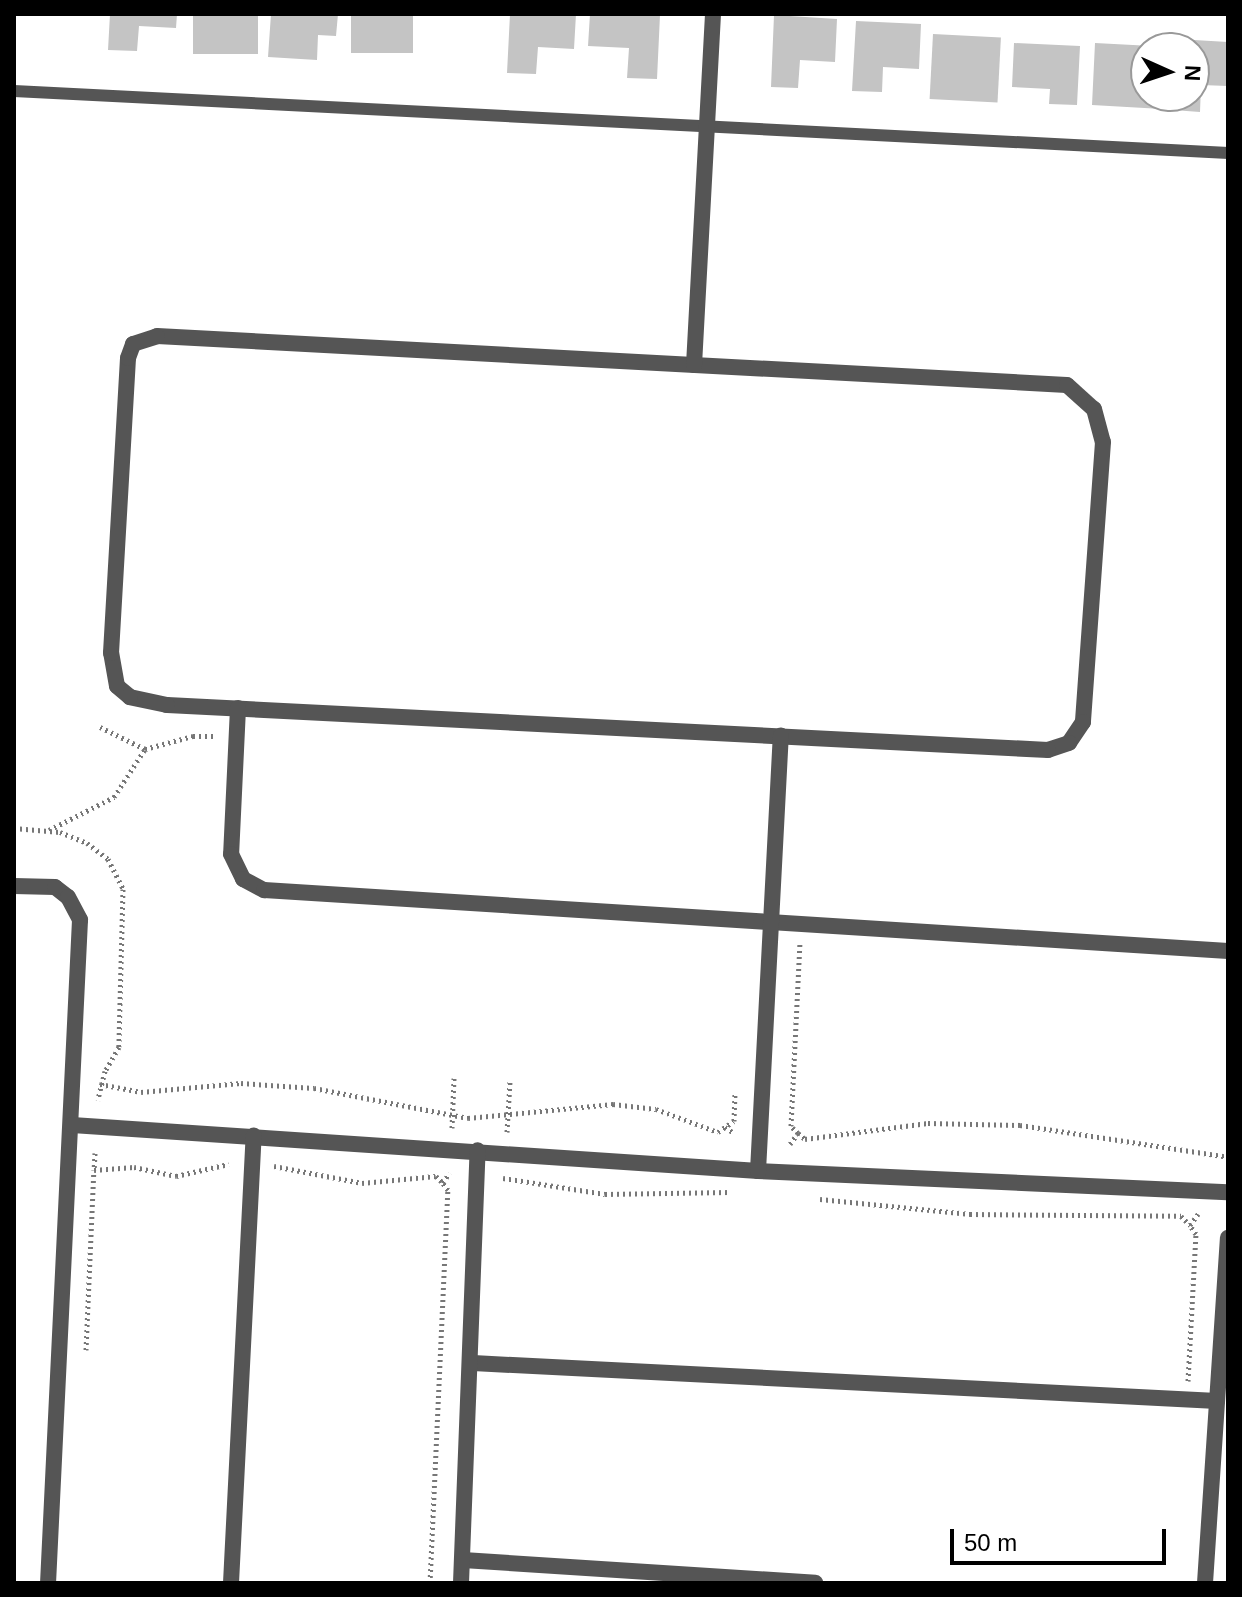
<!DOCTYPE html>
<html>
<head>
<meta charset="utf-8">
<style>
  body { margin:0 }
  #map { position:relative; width:1242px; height:1597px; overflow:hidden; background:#fff; font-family:Helvetica,sans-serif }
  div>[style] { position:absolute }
  .building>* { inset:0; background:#c4c4c4; transform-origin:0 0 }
  .path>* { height:5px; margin-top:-2.5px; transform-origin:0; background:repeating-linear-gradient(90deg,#777 0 2px,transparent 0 6px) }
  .lane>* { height:12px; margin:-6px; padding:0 6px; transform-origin:6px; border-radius:6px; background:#555 }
  .street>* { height:16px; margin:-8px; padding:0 8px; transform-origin:8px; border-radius:8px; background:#555 }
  span { translate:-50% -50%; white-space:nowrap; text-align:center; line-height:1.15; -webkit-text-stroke:6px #fff; paint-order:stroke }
  .frame { position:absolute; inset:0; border:16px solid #000; pointer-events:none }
  .north { position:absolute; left:1130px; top:32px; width:80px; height:80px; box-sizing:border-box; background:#fff; border:2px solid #999; border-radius:50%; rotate:93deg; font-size:22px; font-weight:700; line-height:32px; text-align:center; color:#000 }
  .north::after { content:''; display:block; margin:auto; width:28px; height:36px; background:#000; clip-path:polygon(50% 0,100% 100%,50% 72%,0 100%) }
  .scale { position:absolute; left:950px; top:1529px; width:216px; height:36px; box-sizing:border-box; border:4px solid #000; border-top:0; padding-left:10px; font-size:24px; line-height:28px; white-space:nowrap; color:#000; -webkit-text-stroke:6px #fff; paint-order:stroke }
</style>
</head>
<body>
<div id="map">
  <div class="building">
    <div style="clip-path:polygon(110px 14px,177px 14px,176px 28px,139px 26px,137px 51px,108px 50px)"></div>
    <div style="left:193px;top:14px;width:65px;height:40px"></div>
    <div style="clip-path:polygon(271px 14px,338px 14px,336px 36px,318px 35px,317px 60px,268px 57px)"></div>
    <div style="left:351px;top:14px;width:62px;height:39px"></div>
    <div style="clip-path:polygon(510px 14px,576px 14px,574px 49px,538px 47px,536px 74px,507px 73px)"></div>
    <div style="clip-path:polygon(590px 14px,660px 15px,657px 79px,627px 78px,629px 48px,588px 46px)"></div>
    <div style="clip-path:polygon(774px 15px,837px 19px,835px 62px,800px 60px,798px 88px,771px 87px)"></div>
    <div style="clip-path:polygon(856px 21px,921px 24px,919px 69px,883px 67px,882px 92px,852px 91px)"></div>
    <div style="left:933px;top:34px;width:68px;height:65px;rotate:3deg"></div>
    <div style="clip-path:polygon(1177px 39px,1228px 42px,1228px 86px,1201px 85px,1200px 112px,1173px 110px,1174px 96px,1194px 96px,1194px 48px,1176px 48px)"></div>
    <div style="clip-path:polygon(1014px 43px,1080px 46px,1077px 105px,1049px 104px,1050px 89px,1012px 87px)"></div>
    <div style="clip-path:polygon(1095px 43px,1152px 46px,1146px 48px,1146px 96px,1163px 96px,1162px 109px,1092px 105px)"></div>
  </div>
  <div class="path">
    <div style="left:145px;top:749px;width:50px;rotate:-15.2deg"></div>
    <div style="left:193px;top:736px;width:23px"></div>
    <div style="left:14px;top:828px;width:46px;rotate:5deg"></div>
    <div style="left:60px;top:832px;width:29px;rotate:22deg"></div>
    <div style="left:87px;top:843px;width:26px;rotate:37deg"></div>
    <div style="left:108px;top:859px;width:34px;rotate:63deg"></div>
    <div style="left:123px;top:889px;width:158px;rotate:91.5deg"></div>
    <div style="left:119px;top:1047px;width:28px;rotate:120deg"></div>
    <div style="left:105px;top:1071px;width:30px;rotate:104deg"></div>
    <div style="left:49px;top:830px;width:73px;rotate:-26.9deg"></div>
    <div style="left:114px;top:797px;width:57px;rotate:-57.1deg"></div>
    <div style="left:145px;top:749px;width:50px;rotate:-153.9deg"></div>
    <div style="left:100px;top:1084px;width:42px;rotate:11deg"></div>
    <div style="left:141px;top:1092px;width:100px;rotate:-5.1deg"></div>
    <div style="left:241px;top:1083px;width:73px;rotate:3.9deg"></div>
    <div style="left:314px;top:1088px;width:157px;rotate:11deg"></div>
    <div style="left:468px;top:1118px;width:146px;rotate:-5.5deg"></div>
    <div style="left:613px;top:1104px;width:43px;rotate:6.6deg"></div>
    <div style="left:656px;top:1109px;width:66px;rotate:20.4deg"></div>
    <div style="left:718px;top:1132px;width:19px;rotate:-35deg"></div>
    <div style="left:734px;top:1121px;width:27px;rotate:-88deg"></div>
    <div style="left:725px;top:1127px;width:11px;rotate:34deg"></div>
    <div style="left:452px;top:1128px;width:50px;rotate:-87.7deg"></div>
    <div style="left:507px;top:1132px;width:51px;rotate:-86.6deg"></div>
    <div style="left:798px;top:1133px;width:9px;rotate:41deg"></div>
    <div style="left:805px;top:1139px;width:124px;rotate:-7.4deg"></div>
    <div style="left:928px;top:1123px;width:92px;rotate:1.2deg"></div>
    <div style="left:1020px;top:1125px;width:210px;rotate:8.7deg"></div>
    <div style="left:790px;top:1144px;width:14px;rotate:-54deg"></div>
    <div style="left:798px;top:1133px;width:10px;rotate:-135deg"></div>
    <div style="left:791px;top:1126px;width:183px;rotate:-87.2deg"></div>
    <div style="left:95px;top:1153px;width:17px;rotate:93deg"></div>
    <div style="left:94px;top:1170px;width:40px;rotate:-4.3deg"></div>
    <div style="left:134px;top:1167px;width:43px;rotate:12.1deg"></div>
    <div style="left:176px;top:1176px;width:54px;rotate:-12.8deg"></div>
    <div style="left:274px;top:1166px;width:90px;rotate:10.9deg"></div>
    <div style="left:362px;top:1183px;width:74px;rotate:-5.4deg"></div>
    <div style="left:436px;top:1176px;width:10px;rotate:45deg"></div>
    <div style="left:443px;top:1183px;width:12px;rotate:-59deg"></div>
    <div style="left:503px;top:1178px;width:103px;rotate:8.9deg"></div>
    <div style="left:605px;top:1194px;width:125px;rotate:-0.9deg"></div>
    <div style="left:820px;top:1199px;width:151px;rotate:5.7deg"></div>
    <div style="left:970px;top:1214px;width:211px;rotate:0.5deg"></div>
    <div style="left:1181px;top:1216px;width:13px;rotate:45deg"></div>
    <div style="left:86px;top:1350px;width:180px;rotate:-87.5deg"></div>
    <div style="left:1188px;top:1381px;width:147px;rotate:-86.9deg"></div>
    <div style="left:1196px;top:1234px;width:11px;rotate:-124deg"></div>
    <div style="left:1190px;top:1225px;width:14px;rotate:-54deg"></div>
    <div style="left:430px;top:1583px;width:393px;rotate:-87.4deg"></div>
    <div style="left:448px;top:1190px;width:9px;rotate:-126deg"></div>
  </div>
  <div class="lane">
    <div style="left:14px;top:91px;width:1216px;rotate:2.92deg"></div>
  </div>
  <div class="street">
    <div style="left:157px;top:336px;width:911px;rotate:3.08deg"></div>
    <div style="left:1067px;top:385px;width:36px;rotate:42deg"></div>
    <div style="left:1094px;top:409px;width:34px;rotate:75deg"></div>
    <div style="left:1103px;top:442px;width:281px;rotate:94.1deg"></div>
    <div style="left:1083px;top:722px;width:25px;rotate:124deg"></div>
    <div style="left:1069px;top:743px;width:22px;rotate:162deg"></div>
    <div style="left:1048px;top:750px;width:882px;rotate:-177.08deg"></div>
    <div style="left:167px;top:705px;width:38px;rotate:-168deg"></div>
    <div style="left:130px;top:697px;width:17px;rotate:-140deg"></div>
    <div style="left:117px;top:686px;width:34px;rotate:-100deg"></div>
    <div style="left:111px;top:653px;width:295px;rotate:-86.7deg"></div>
    <div style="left:128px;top:358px;width:15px;rotate:-70deg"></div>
    <div style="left:133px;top:344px;width:25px;rotate:-18deg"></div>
    <div style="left:694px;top:365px;width:352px;rotate:-86.9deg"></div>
    <div style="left:238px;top:708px;width:146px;rotate:92.7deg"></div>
    <div style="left:231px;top:854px;width:28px;rotate:64deg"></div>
    <div style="left:243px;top:879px;width:24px;rotate:28deg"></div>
    <div style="left:264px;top:890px;width:966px;rotate:3.62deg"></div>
    <div style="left:14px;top:886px;width:41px;rotate:1.4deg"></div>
    <div style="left:55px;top:887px;width:16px;rotate:38deg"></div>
    <div style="left:68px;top:897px;width:26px;rotate:62deg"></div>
    <div style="left:80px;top:920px;width:664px;rotate:92.76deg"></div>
    <div style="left:72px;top:1125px;width:688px;rotate:3.84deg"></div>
    <div style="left:758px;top:1171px;width:470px;rotate:2.6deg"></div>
    <div style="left:758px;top:1171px;width:436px;rotate:-87deg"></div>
    <div style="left:473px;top:1363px;width:745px;rotate:2.92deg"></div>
    <div style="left:463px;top:1560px;width:353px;rotate:3.7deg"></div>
    <div style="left:231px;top:1583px;width:448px;rotate:-87.1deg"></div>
    <div style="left:461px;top:1583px;width:433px;rotate:-87.8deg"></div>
    <div style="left:1205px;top:1583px;width:346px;rotate:-86.2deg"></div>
  </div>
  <div class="frame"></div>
  <div class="north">N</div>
  <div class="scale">50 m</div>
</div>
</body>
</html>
